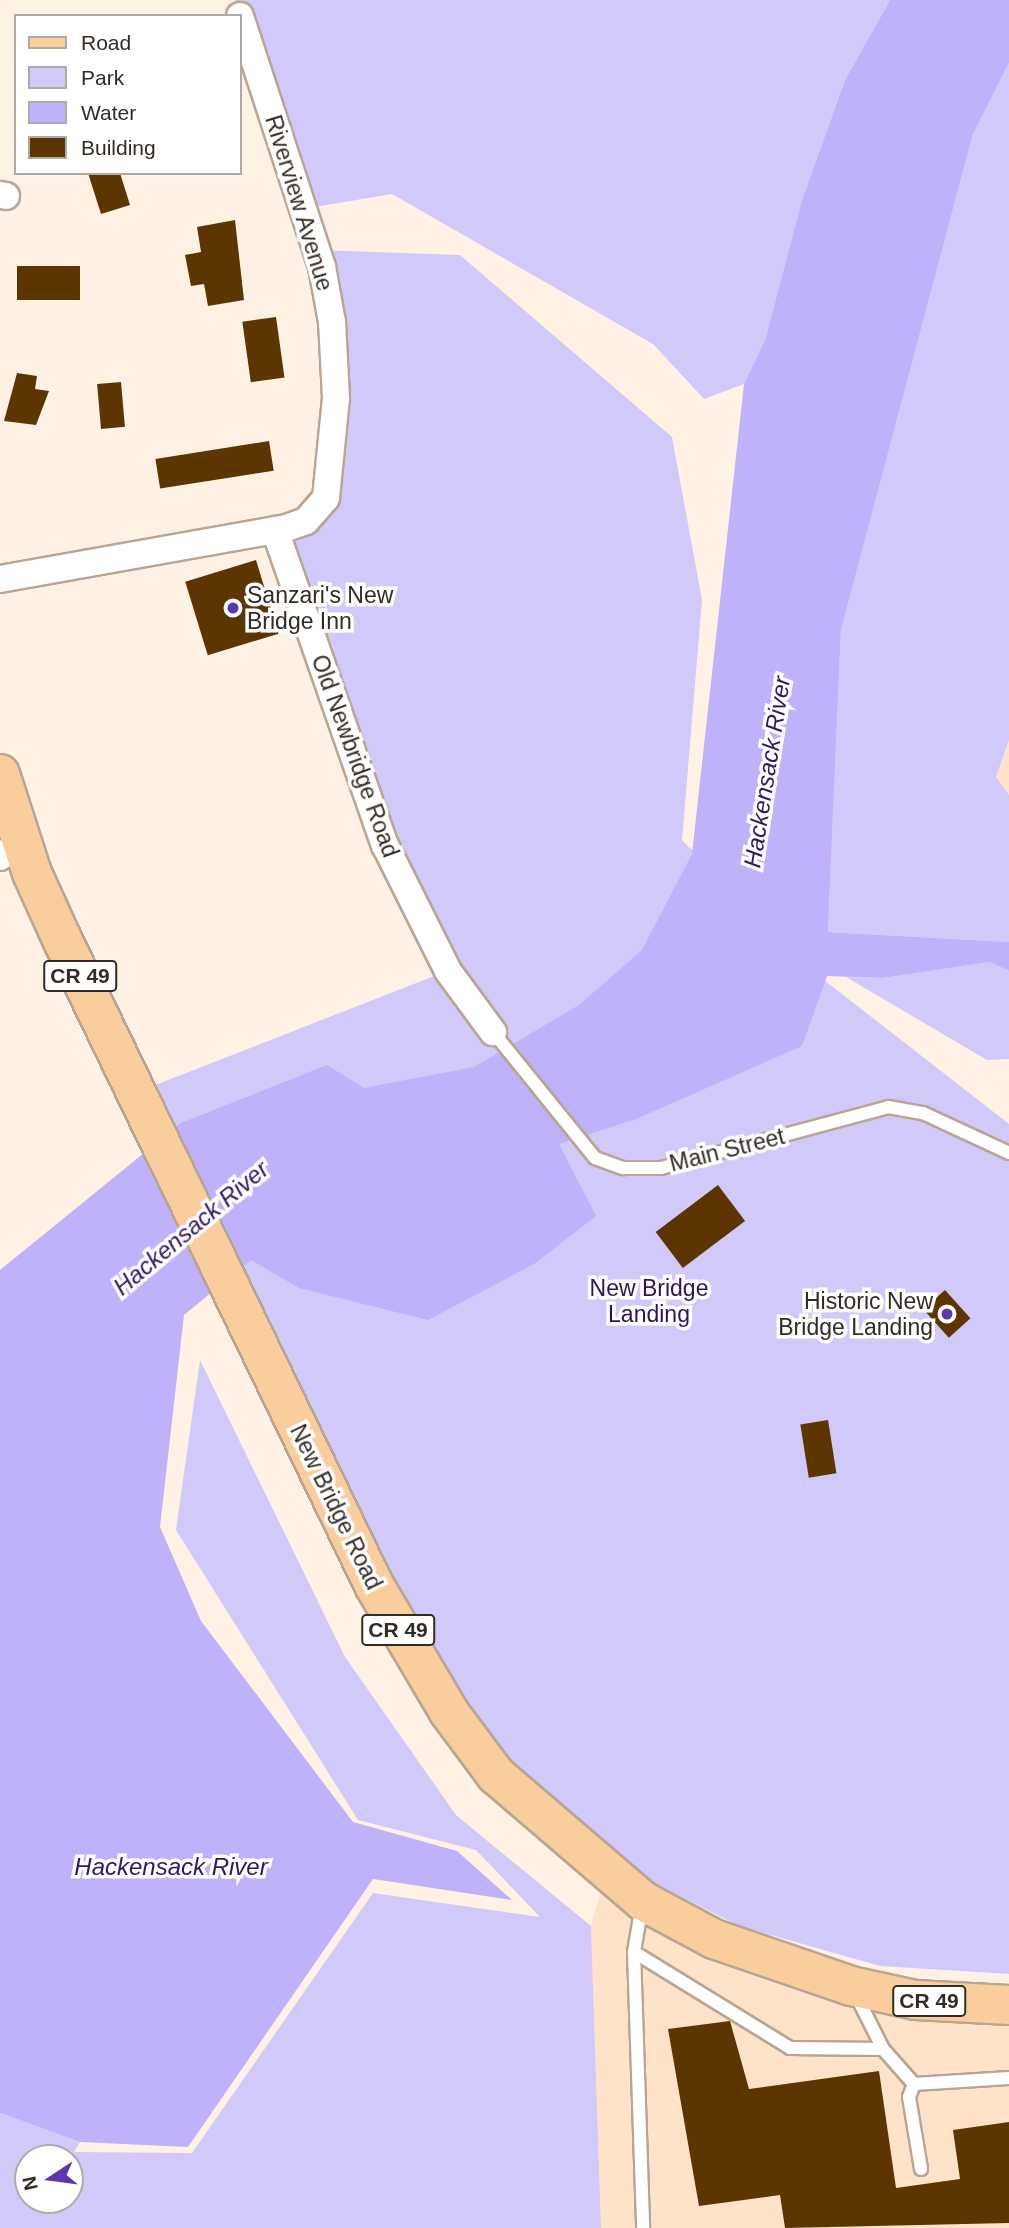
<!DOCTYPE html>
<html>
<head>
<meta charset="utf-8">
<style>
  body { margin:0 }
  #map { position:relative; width:1009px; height:2228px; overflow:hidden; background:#fff2e5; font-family:Arial,sans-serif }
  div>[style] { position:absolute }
  .built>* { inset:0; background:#fee3c9 }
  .green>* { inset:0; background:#d1c9f9 }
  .water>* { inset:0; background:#bfb1fa }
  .building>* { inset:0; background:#5c3500; transform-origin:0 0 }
  .roads { filter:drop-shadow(2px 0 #b9a592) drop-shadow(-2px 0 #b9a592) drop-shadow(0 2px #b9a592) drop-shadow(0 -2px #b9a592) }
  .service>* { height:12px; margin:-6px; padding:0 6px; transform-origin:6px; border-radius:6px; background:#fff }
  .minor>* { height:26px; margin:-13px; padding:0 13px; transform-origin:13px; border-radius:13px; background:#fff }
  .primary>* { height:38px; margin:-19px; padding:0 19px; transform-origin:19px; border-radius:19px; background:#facd9d }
  .dots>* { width:19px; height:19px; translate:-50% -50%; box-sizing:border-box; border:4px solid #fff; border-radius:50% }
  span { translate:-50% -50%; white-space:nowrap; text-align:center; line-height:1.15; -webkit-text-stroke:7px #fff; paint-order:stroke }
  .shield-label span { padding:2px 5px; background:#fff; border:2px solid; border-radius:5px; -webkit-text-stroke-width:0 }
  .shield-label { font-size:21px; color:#332b24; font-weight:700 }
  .street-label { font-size:23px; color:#332b24 }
  .poi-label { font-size:23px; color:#332b24 }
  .left { translate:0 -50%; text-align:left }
  .right { translate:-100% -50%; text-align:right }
  .park-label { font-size:23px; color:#301164 }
  .water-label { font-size:24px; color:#331567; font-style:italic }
  .legend { position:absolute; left:14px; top:14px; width:228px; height:161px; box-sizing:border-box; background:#fff; border:2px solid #adaaa7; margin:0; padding:9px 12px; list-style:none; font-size:21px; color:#332b24 }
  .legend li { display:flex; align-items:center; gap:14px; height:35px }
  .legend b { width:35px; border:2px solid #adaaa7 }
  .north { position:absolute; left:14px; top:2144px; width:70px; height:70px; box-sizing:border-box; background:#fff; border:2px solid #adaaa7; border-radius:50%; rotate:257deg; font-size:19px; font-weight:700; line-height:28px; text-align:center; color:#332b24 }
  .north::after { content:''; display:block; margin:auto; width:24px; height:32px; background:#5e37af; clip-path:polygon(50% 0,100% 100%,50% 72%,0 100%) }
</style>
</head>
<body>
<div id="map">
  <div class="built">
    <div style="clip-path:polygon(1009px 740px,1009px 795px,996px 777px)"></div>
    <div style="clip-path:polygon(606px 1873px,714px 1939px,1009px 2005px,1009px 2228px,601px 2228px,591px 1926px)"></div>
  </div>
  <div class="green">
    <div style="clip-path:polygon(235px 0,890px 0,845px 80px,802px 200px,765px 340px,744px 384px,704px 399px,653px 344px,392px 194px,303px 209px)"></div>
    <div style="clip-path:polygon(1009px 63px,1009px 740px,996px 777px,1009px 795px,1009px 942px,828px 932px,841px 630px,973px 134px)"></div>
    <div style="clip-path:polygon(317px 250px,460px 255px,672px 437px,702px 600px,682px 840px,806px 966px,1009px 1124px,1009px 1974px,880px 1966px,739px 1926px,619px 1865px,506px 1762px,414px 1641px,145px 1089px,447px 971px,411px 906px,286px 528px,333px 474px)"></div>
    <div style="clip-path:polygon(990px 962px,1009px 971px,1009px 1059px,987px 1060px,846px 977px,883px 978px)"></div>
    <div style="clip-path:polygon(evenodd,200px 1360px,345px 1657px,456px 1815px,591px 1926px,601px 2228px,0 2228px,0 2113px,80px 2142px,74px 2152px,192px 2153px,373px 1893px,540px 1917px,476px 1850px,358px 1820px,176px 1530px,200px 1360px,28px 2158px,70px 2158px,70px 2200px,28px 2200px,28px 2158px)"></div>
  </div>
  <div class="water">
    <div style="clip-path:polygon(890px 0,1009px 0,1009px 63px,973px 134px,841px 630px,828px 932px,1009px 942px,1009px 971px,990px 962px,883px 978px,827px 976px,802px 1046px,636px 1119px,559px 1144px,596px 1216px,534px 1264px,428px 1320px,299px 1288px,251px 1260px,184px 1315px,160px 1527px,201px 1621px,353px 1822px,457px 1851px,512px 1900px,373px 1879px,188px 2147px,80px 2142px,0 2113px,0 1270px,181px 1123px,327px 1065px,364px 1088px,474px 1067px,579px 1005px,642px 950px,692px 854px,744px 384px,765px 340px,802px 200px,845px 80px)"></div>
  </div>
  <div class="building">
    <div style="clip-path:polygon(88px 173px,120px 173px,130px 205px,101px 214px)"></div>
    <div style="clip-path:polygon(235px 220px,244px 300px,208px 306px,204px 284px,191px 286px,185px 255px,201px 252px,197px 227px)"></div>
    <div style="left:80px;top:266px;width:34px;height:63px;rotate:90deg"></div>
    <div style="left:276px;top:317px;width:61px;height:34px;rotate:82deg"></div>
    <div style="clip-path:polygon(17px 373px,37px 376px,35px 389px,49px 391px,36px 425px,4px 421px)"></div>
    <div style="left:121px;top:382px;width:45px;height:24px;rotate:85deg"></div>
    <div style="left:269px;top:441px;width:30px;height:115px;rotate:81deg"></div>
    <div style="left:256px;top:560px;width:77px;height:74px;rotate:73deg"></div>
    <div style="left:718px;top:1185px;width:45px;height:78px;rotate:53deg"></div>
    <div style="left:945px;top:1290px;width:38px;height:29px;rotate:48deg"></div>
    <div style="left:828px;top:1420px;width:54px;height:28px;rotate:81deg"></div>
    <div style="clip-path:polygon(730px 2021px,749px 2089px,879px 2071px,896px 2188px,960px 2179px,953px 2130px,1009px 2122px,1009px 2223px,785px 2228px,780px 2195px,699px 2206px,668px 2029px)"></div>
  </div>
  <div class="roads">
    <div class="service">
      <div style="left:493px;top:1032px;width:162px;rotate:51deg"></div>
      <div style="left:595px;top:1158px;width:30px;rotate:20deg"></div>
      <div style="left:623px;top:1168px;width:38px"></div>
      <div style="left:661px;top:1168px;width:235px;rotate:-15deg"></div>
      <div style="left:888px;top:1107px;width:36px;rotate:10deg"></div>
      <div style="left:923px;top:1113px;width:95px;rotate:24.9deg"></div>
      <div style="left:642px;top:1905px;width:48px;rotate:99.7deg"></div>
      <div style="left:634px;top:1952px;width:276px;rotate:88.1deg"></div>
      <div style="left:634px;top:1952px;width:183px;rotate:31.6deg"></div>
      <div style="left:790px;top:2048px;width:93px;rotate:0.6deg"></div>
      <div style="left:855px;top:1993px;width:63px;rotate:63.4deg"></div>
      <div style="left:883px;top:2049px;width:47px;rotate:48.5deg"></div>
      <div style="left:914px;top:2084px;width:95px;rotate:-3.6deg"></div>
      <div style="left:914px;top:2084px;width:14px;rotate:111deg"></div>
      <div style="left:909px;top:2097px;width:73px;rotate:80.5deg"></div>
    </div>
    <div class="minor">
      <div style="left:0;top:195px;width:6px;rotate:9deg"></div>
      <div style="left:275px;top:530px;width:334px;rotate:70.8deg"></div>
      <div style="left:385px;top:845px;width:141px;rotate:63.4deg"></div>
      <div style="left:448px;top:971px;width:76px;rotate:53.6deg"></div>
      <div style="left:0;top:579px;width:291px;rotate:-10.1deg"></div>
      <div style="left:286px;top:528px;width:21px;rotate:-19deg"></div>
      <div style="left:306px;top:521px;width:30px;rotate:-49deg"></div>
      <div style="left:326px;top:498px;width:100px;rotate:-84.3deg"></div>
      <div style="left:336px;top:398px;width:76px;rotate:-93deg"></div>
      <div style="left:332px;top:322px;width:56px;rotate:-100.3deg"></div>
      <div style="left:322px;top:267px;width:264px;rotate:-108.1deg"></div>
      <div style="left:0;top:857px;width:27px;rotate:-36deg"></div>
    </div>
    <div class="primary">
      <div style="left:0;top:774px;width:104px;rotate:72.1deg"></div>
      <div style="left:32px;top:873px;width:72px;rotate:65.6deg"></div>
      <div style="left:62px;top:939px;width:717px;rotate:64.22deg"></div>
      <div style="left:374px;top:1585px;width:147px;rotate:59.4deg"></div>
      <div style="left:449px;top:1712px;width:79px;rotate:53.3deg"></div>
      <div style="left:496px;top:1775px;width:194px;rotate:40.6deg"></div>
      <div style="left:643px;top:1901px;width:81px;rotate:28.2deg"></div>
      <div style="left:714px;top:1939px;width:145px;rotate:18.9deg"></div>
      <div style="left:851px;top:1986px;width:66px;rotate:12.2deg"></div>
      <div style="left:916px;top:2000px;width:93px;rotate:3.1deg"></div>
    </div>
  </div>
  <div class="dots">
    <div style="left:233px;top:608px;background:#5e37af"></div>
    <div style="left:947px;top:1314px;background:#5e37af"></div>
  </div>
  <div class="shield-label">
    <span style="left:80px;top:976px">CR 49</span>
    <span style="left:398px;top:1630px">CR 49</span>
    <span style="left:929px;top:2001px">CR 49</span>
  </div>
  <div class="street-label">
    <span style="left:299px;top:203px;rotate:73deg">Riverview Avenue</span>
    <span style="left:355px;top:756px;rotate:70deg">Old Newbridge Road</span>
    <span style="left:727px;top:1150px;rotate:-14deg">Main Street</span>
    <span style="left:336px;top:1507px;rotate:64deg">New Bridge Road</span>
  </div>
  <div class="poi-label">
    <span class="left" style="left:247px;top:608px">Sanzari's New<br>Bridge Inn</span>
    <span class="right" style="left:933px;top:1314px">Historic New<br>Bridge Landing</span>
  </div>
  <div class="park-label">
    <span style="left:649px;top:1301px">New Bridge<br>Landing</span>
  </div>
  <div class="water-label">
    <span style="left:767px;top:772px;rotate:-81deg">Hackensack River</span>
    <span style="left:191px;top:1228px;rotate:-40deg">Hackensack River</span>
    <span style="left:171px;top:1867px">Hackensack River</span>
  </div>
  <ul class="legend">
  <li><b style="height:9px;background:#facd9d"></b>Road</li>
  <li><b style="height:19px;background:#d1c9f9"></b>Park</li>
  <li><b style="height:19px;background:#bfb1fa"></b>Water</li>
  <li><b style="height:19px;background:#5c3500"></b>Building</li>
  </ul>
  <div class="north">N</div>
</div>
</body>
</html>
